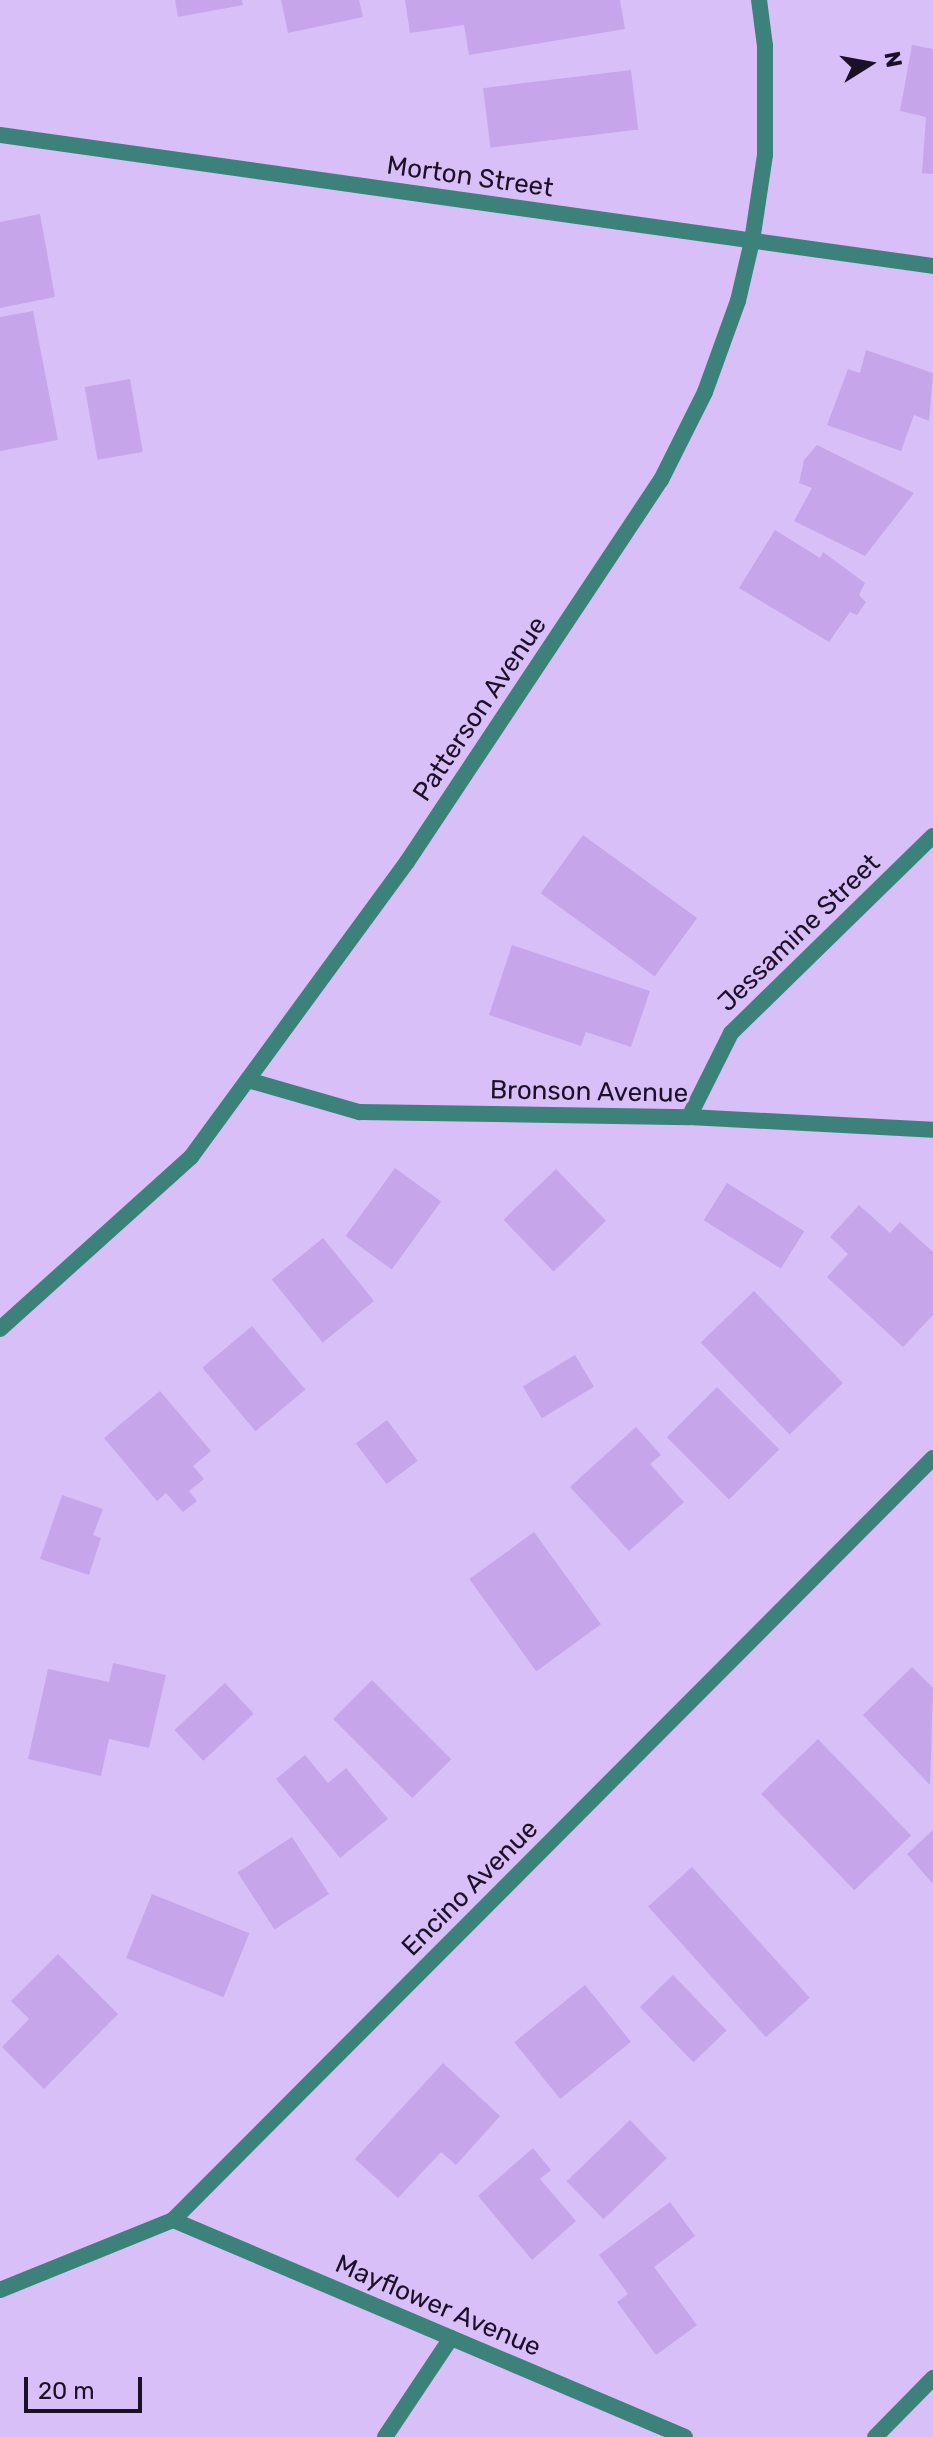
<!DOCTYPE html>
<html>
<head>
<meta charset="utf-8">
<style>
  body { margin:0 }
  #map { position:relative; width:933px; height:2437px; overflow:hidden; background:#d9bff7; font-family:Rubik,sans-serif }
  div>[style] { position:absolute }
  .building>* { inset:0; background:#c6a5ea; transform-origin:0 0 }
  .minor>* { height:16px; margin:-8px; padding:0 8px; transform-origin:8px; border-radius:8px; background:#3c827a }
  span { translate:-50% -50%; white-space:nowrap; text-align:center; line-height:1.15; -webkit-text-stroke:6px #d9bff7; paint-order:stroke }
  .street-label { font-size:26px; color:#1c0f28 }
  .north { position:absolute; left:829px; top:24px; width:80px; height:80px; -webkit-text-stroke:6px #d9bff7; paint-order:stroke; rotate:79deg; font-size:22px; font-weight:700; line-height:32px; text-align:center; color:#1c0f28 }
  .north::after { content:''; display:block; margin:auto; width:28px; height:36px; background:#1c0f28; clip-path:polygon(50% 0,100% 100%,50% 72%,0 100%) }
  .scale { position:absolute; left:24px; top:2377px; width:118px; height:36px; box-sizing:border-box; border:4px solid #1c0f28; border-top:0; padding-left:10px; font-size:24px; line-height:28px; white-space:nowrap; color:#1c0f28; -webkit-text-stroke:6px #d9bff7; paint-order:stroke }
</style>
</head>
<body>
<div id="map">
  <div class="building">
    <div style="clip-path:polygon(175px 0,242px 0,243px 5px,178px 17px)"></div>
    <div style="clip-path:polygon(281px 0,359px 0,363px 17px,288px 33px)"></div>
    <div style="clip-path:polygon(405px 0,620px 0,625px 29px,469px 55px,464px 25px,410px 33px)"></div>
    <div style="clip-path:polygon(912px 45px,933px 49px,933px 174px,922px 173px,926px 117px,900px 111px)"></div>
    <div style="left:631px;top:70px;width:60px;height:149px;rotate:83deg"></div>
    <div style="clip-path:polygon(40px 214px,55px 297px,0 308px,0 222px)"></div>
    <div style="clip-path:polygon(33px 311px,58px 440px,0 451px,0 317px)"></div>
    <div style="clip-path:polygon(866px 350px,933px 373px,929px 421px,914px 415px,901px 451px,827px 425px,848px 369px,860px 373px)"></div>
    <div style="left:130px;top:379px;width:74px;height:46px;rotate:80deg"></div>
    <div style="clip-path:polygon(817px 445px,914px 493px,865px 556px,794px 521px,812px 488px,799px 483px,804px 460px)"></div>
    <div style="clip-path:polygon(775px 530px,820px 558px,823px 552px,865px 583px,859px 595px,866px 602px,857px 615px,850px 612px,829px 642px,739px 588px)"></div>
    <div style="left:583px;top:835px;width:141px;height:72px;rotate:36deg"></div>
    <div style="clip-path:polygon(512px 945px,650px 991px,631px 1047px,586px 1032px,581px 1046px,489px 1015px)"></div>
    <div style="left:395px;top:1168px;width:57px;height:84px;rotate:36deg"></div>
    <div style="left:556px;top:1169px;width:72px;height:73px;rotate:46deg"></div>
    <div style="left:727px;top:1183px;width:91px;height:44px;rotate:32deg"></div>
    <div style="clip-path:polygon(859px 1205px,890px 1233px,900px 1222px,933px 1252px,933px 1315px,903px 1347px,827px 1277px,848px 1254px,830px 1237px)"></div>
    <div style="left:323px;top:1238px;width:81px;height:66px;rotate:51deg"></div>
    <div style="left:754px;top:1291px;width:128px;height:74px;rotate:46deg"></div>
    <div style="left:252px;top:1326px;width:83px;height:65px;rotate:50deg"></div>
    <div style="left:575px;top:1355px;width:37px;height:61px;rotate:59deg"></div>
    <div style="left:717px;top:1387px;width:88px;height:71px;rotate:45deg"></div>
    <div style="clip-path:polygon(160px 1391px,211px 1451px,193px 1466px,204px 1479px,189px 1491px,197px 1501px,183px 1512px,166px 1493px,157px 1501px,104px 1438px)"></div>
    <div style="left:387px;top:1420px;width:51px;height:39px;rotate:53deg"></div>
    <div style="clip-path:polygon(636px 1427px,661px 1455px,650px 1464px,684px 1502px,629px 1551px,570px 1487px)"></div>
    <div style="clip-path:polygon(62px 1495px,103px 1509px,93px 1535px,101px 1538px,89px 1575px,40px 1559px)"></div>
    <div style="left:534px;top:1532px;width:114px;height:80px;rotate:54deg"></div>
    <div style="clip-path:polygon(113px 1663px,166px 1675px,149px 1748px,109px 1739px,101px 1776px,28px 1759px,48px 1669px,109px 1682px)"></div>
    <div style="clip-path:polygon(912px 1667px,933px 1688px,930px 1785px,863px 1715px)"></div>
    <div style="left:372px;top:1680px;width:112px;height:55px;rotate:45deg"></div>
    <div style="left:225px;top:1683px;width:42px;height:69px;rotate:47deg"></div>
    <div style="left:818px;top:1739px;width:134px;height:79px;rotate:46deg"></div>
    <div style="clip-path:polygon(305px 1755px,328px 1783px,346px 1768px,388px 1819px,340px 1858px,276px 1779px)"></div>
    <div style="clip-path:polygon(933px 1830px,933px 1884px,907px 1854px)"></div>
    <div style="left:292px;top:1837px;width:68px;height:65px;rotate:57deg"></div>
    <div style="left:692px;top:1867px;width:176px;height:59px;rotate:48deg"></div>
    <div style="left:152px;top:1894px;width:105px;height:69px;rotate:22deg"></div>
    <div style="clip-path:polygon(58px 1954px,118px 2014px,44px 2089px,2px 2047px,29px 2019px,11px 2001px)"></div>
    <div style="left:673px;top:1975px;width:77px;height:46px;rotate:46deg"></div>
    <div style="left:585px;top:1985px;width:73px;height:91px;rotate:51deg"></div>
    <div style="clip-path:polygon(443px 2063px,500px 2116px,456px 2165px,441px 2152px,398px 2198px,355px 2159px)"></div>
    <div style="left:630px;top:2120px;width:53px;height:88px;rotate:46deg"></div>
    <div style="clip-path:polygon(533px 2148px,551px 2170px,540px 2179px,576px 2221px,532px 2260px,478px 2196px)"></div>
    <div style="clip-path:polygon(670px 2202px,695px 2236px,654px 2267px,697px 2325px,656px 2355px,617px 2302px,628px 2294px,599px 2255px)"></div>
  </div>
  <div class="minor">
    <div style="left:0;top:135px;width:942px;rotate:7.99deg"></div>
    <div style="left:248px;top:1080px;width:116px;rotate:16.1deg"></div>
    <div style="left:359px;top:1112px;width:330px;rotate:0.9deg"></div>
    <div style="left:689px;top:1117px;width:244px;rotate:3deg"></div>
    <div style="left:689px;top:1117px;width:94px;rotate:-63.4deg"></div>
    <div style="left:731px;top:1033px;width:282px;rotate:-44.3deg"></div>
    <div style="left:0;top:1329px;width:257px;rotate:-42deg"></div>
    <div style="left:191px;top:1157px;width:366px;rotate:-53.8deg"></div>
    <div style="left:407px;top:862px;width:459px;rotate:-56.4deg"></div>
    <div style="left:661px;top:480px;width:98px;rotate:-63.4deg"></div>
    <div style="left:705px;top:392px;width:97px;rotate:-70.1deg"></div>
    <div style="left:738px;top:301px;width:62px;rotate:-76.9deg"></div>
    <div style="left:752px;top:241px;width:87px;rotate:-81.4deg"></div>
    <div style="left:765px;top:155px;width:109px;rotate:-90deg"></div>
    <div style="left:765px;top:46px;width:46px;rotate:-97.4deg"></div>
    <div style="left:173px;top:2220px;width:556px;rotate:22.97deg"></div>
    <div style="left:0;top:2290px;width:187px;rotate:-22deg"></div>
    <div style="left:173px;top:2220px;width:1076px;rotate:-45.08deg"></div>
    <div style="left:385px;top:2437px;width:119px;rotate:-56.3deg"></div>
    <div style="left:875px;top:2437px;width:83px;rotate:-45.5deg"></div>
  </div>
  <div class="street-label">
    <span style="left:470px;top:177px;rotate:8deg">Morton Street</span>
    <span style="left:480px;top:709px;rotate:-56deg">Patterson Avenue</span>
    <span style="left:799px;top:933px;rotate:-44deg">Jessamine Street</span>
    <span style="left:589px;top:1092px;rotate:1deg">Bronson Avenue</span>
    <span style="left:470px;top:1888px;rotate:-45deg">Encino Avenue</span>
    <span style="left:438px;top:2306px;rotate:23deg">Mayflower Avenue</span>
  </div>
  <div class="north">N</div>
  <div class="scale">20 m</div>
</div>
</body>
</html>
